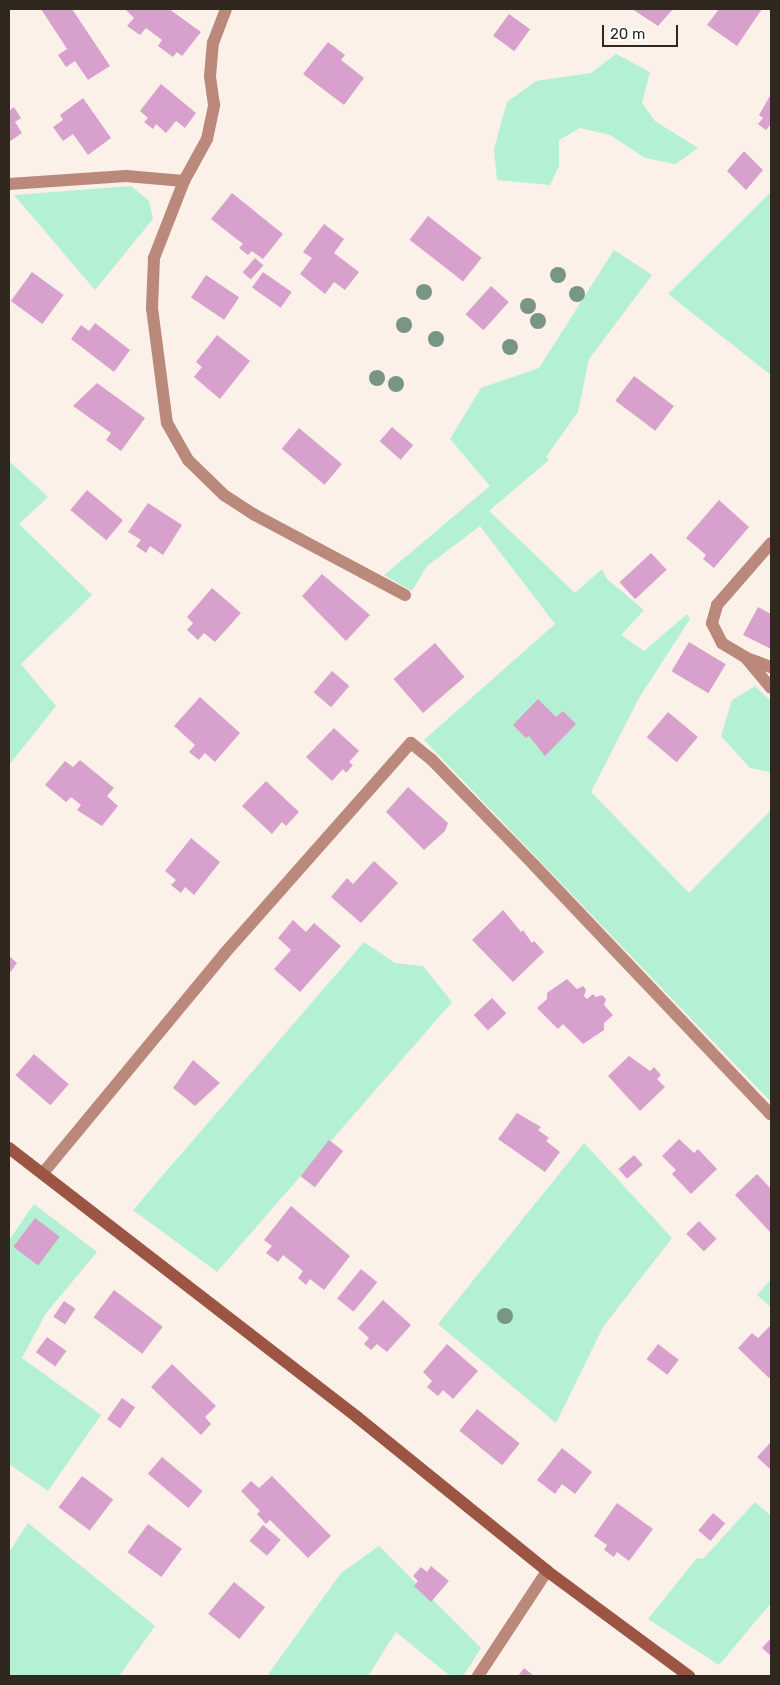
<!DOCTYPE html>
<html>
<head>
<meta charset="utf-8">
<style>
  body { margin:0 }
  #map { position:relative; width:780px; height:1685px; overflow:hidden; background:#fbf1e8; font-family:Rubik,sans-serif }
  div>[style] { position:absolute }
  .green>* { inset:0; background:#b4f0d3 }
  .building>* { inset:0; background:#d8a1cd; transform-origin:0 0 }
  .lane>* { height:12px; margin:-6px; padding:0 6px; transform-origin:6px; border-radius:6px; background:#bb887c }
  .street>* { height:12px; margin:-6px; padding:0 6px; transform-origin:6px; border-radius:6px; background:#bb887c }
  .secondary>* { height:12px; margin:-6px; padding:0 6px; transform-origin:6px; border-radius:6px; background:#9c5443 }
  .trees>* { width:16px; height:16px; margin:-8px; border-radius:50%; background:#799585 }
  span { translate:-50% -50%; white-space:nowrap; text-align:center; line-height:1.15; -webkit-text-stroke:4px #fff; paint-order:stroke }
  .frame { position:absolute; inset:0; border:10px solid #30271e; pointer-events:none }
  .scale { position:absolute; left:602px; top:25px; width:76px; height:22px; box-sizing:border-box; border:2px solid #30271e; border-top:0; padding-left:6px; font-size:15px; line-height:18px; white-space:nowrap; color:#30271e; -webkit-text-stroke:4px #fff; paint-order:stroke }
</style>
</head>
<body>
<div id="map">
  <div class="green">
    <div style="clip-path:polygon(616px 54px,650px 72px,642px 103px,655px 121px,698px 148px,676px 164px,645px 158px,610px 135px,580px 128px,559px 140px,559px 166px,550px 185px,497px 180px,494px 149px,507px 102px,536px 81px,591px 73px)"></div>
    <div style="clip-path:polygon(131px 186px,149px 201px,153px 219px,95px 290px,14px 195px)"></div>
    <div style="clip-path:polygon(771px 192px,771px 375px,668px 294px)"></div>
    <div style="clip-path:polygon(614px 250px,652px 275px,589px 359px,578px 412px,546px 457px,549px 460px,489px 511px,575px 593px,602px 569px,607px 579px,644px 610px,621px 635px,644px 651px,687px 614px,690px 619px,639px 698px,591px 792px,689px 893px,771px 810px,771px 1102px,424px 740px,555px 624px,480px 526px,427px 566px,412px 591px,384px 575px,490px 486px,450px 439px,481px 388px,539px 368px)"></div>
    <div style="clip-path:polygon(9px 461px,48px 497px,19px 524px,92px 595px,21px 664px,56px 706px,9px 765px)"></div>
    <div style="clip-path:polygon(755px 686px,771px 701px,771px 772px,750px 768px,721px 736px,732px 700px)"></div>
    <div style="clip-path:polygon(364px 942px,395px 963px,423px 966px,452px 1002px,217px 1272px,133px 1210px)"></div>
    <div style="clip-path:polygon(584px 1143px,672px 1238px,603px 1327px,556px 1423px,438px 1324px)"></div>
    <div style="clip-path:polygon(34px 1204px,97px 1252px,46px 1313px,22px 1358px,101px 1415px,48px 1491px,9px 1464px,9px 1240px)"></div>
    <div style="clip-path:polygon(771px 1279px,771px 1307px,757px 1295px)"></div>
    <div style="clip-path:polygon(755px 1502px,771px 1516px,771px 1603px,719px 1665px,648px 1619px,697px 1558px,703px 1559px)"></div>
    <div style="clip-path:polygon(28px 1523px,155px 1626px,119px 1676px,9px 1676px,9px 1552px)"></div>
    <div style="clip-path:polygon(379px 1546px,481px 1648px,463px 1676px,450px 1676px,396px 1632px,368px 1676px,267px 1676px,341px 1573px)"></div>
  </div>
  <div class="building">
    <div style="clip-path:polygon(41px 9px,72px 9px,110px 66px,88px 80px,75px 61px,66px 67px,58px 55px,67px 49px)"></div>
    <div style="clip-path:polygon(125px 9px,169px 9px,201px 32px,182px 56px,177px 52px,173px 57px,158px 46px,162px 40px,146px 28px,140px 35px,127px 26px,134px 18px)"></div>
    <div style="clip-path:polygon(632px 9px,673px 9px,658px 26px)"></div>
    <div style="clip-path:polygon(719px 9px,762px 9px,737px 46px,707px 25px)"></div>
    <div style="left:509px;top:14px;width:26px;height:27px;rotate:36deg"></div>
    <div style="clip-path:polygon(328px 42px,345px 55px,341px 60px,364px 78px,344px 105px,303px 74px)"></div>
    <div style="clip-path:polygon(161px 84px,196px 113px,185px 128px,176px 121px,166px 133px,156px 124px,153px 129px,144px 122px,148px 118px,140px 111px)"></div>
    <div style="clip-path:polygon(771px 94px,771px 124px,766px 130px,758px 124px,763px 118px,759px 115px)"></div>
    <div style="clip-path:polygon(83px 98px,111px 138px,88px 155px,73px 134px,63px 141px,53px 127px,63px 120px,60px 115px)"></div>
    <div style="clip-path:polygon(14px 107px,21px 118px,15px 122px,22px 133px,9px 142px,9px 111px)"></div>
    <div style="clip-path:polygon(744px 151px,763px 170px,746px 190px,727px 171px)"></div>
    <div style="clip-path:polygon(232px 193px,283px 234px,263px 259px,252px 251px,248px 255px,239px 248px,243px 244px,211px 219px)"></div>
    <div style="left:428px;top:216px;width:68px;height:30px;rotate:38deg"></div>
    <div style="clip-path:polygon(324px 224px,344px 239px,334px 253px,359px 272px,345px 290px,334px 282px,325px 294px,300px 274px,312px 258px,303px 252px)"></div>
    <div style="left:255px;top:258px;width:11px;height:19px;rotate:41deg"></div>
    <div style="left:32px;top:272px;width:39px;height:36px;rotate:36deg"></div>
    <div style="left:263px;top:272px;width:35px;height:19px;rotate:35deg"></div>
    <div style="left:206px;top:275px;width:40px;height:27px;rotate:34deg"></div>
    <div style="left:491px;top:286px;width:24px;height:38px;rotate:42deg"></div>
    <div style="clip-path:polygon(95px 323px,130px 350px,114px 372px,71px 339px,81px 325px,89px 331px)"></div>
    <div style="clip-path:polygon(217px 335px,250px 361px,220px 399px,194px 377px,202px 367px,196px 362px)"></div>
    <div style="left:634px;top:376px;width:50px;height:31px;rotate:37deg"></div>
    <div style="clip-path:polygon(97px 383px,145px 418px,121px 451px,106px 440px,111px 433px,73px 406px)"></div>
    <div style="left:392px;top:427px;width:28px;height:19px;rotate:41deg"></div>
    <div style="left:299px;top:428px;width:56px;height:27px;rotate:40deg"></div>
    <div style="left:87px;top:490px;width:47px;height:26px;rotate:40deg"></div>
    <div style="clip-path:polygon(719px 500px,749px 527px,714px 568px,703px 559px,706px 555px,686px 538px)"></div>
    <div style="clip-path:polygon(148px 503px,182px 525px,163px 555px,150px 546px,146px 553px,136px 546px,141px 540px,128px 532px)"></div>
    <div style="left:651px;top:553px;width:23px;height:43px;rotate:47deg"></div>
    <div style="clip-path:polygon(322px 574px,370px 615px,346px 641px,302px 596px)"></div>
    <div style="clip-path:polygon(212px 588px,241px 613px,215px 642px,204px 633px,198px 640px,187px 630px,193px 623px,187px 617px)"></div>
    <div style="clip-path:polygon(758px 607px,771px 614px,771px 649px,743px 635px)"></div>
    <div style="left:689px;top:642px;width:43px;height:34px;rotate:31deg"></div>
    <div style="left:435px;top:643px;width:45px;height:55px;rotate:49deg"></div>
    <div style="left:332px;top:671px;width:23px;height:28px;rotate:41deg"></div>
    <div style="clip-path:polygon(200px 697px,240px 733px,215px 762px,205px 753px,199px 760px,189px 752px,195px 745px,174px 726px)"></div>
    <div style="clip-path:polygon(538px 699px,556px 717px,563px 711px,576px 724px,545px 756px,529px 736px,526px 738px,513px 725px)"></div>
    <div style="left:668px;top:712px;width:39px;height:33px;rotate:40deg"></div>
    <div style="clip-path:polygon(334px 728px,359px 751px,349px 762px,353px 765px,346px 773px,343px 769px,332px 781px,306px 757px)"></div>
    <div style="clip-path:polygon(80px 760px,114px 788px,107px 796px,118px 806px,102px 826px,77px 810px,81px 805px,71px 797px,66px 802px,45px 785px,65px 761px,73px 767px)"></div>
    <div style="clip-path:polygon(266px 781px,299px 812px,286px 826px,282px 822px,272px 834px,242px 806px)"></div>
    <div style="clip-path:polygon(408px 787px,448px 823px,445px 831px,424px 850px,386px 812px)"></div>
    <div style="clip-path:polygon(191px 838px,220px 862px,194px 895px,185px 887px,181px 893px,171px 885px,176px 880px,165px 871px)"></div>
    <div style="clip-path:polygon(374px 861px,398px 883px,361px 923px,331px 897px,347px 878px,353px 884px)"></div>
    <div style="clip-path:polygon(503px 910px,521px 932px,523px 930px,532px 943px,534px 941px,544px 952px,513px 982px,472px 940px)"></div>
    <div style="clip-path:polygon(293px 920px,306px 932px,314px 923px,341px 946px,300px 992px,274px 969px,291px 950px,278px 938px)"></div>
    <div style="clip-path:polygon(9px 956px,17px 963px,9px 974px)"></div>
    <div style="clip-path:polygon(567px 979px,577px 989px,583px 986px,586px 990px,584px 996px,587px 999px,593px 994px,596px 997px,602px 995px,606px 999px,604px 1005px,613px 1015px,604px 1023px,604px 1030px,583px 1044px,563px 1024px,558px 1029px,537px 1008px,547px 999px,547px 993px)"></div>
    <div style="left:492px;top:998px;width:21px;height:25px;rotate:47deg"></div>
    <div style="left:34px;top:1054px;width:46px;height:28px;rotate:41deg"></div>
    <div style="clip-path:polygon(629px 1056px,650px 1071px,654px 1067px,661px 1075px,657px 1079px,665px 1087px,640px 1111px,608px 1076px)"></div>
    <div style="clip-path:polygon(193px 1060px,220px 1083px,195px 1106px,173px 1088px)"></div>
    <div style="clip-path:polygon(517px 1113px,541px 1127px,538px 1130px,549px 1138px,546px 1141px,560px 1152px,545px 1172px,498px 1139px)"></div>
    <div style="clip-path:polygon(679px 1139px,694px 1153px,698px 1149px,717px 1169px,691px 1194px,672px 1174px,676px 1170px,662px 1156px)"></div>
    <div style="left:329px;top:1140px;width:18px;height:46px;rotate:38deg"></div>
    <div style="left:634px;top:1155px;width:13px;height:21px;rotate:48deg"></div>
    <div style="clip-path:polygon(757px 1174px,771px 1189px,771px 1233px,735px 1195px)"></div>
    <div style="clip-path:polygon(291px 1206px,350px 1256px,324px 1290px,310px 1279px,306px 1285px,298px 1278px,303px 1271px,283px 1255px,278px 1262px,266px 1253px,272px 1246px,264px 1240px)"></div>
    <div style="left:35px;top:1218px;width:31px;height:36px;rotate:37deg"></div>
    <div style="left:699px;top:1221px;width:25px;height:18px;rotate:45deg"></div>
    <div style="left:361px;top:1269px;width:21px;height:38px;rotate:39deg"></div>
    <div style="left:114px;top:1290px;width:61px;height:34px;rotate:37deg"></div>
    <div style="clip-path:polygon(383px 1300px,411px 1325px,387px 1352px,377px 1344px,371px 1350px,364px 1344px,369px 1338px,358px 1328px)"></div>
    <div style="left:64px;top:1301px;width:14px;height:19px;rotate:34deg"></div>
    <div style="clip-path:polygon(770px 1326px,771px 1376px,769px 1378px,738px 1348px,752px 1333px,758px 1338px)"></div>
    <div style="left:47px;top:1337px;width:24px;height:19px;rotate:36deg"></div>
    <div style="clip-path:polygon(447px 1344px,478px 1371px,453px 1399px,443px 1390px,438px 1396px,427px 1387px,432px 1381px,423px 1372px)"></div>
    <div style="left:658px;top:1344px;width:26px;height:19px;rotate:37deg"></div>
    <div style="clip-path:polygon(172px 1364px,216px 1406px,205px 1417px,211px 1424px,201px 1435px,151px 1387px)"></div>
    <div style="left:122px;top:1398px;width:16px;height:26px;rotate:35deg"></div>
    <div style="left:477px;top:1409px;width:55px;height:28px;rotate:39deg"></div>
    <div style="clip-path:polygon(771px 1442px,771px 1470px,757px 1457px)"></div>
    <div style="clip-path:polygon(562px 1448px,592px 1472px,575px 1494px,562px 1484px,555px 1494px,537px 1480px)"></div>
    <div style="left:162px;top:1457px;width:53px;height:22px;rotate:40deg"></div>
    <div style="left:82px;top:1476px;width:39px;height:39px;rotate:37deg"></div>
    <div style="clip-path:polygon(272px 1476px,331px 1536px,308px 1558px,270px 1520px,266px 1524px,257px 1514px,260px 1511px,241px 1491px,251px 1481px,259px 1488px)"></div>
    <div style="clip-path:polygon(617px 1503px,653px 1529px,629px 1561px,617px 1552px,614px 1557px,604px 1550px,607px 1545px,594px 1536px)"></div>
    <div style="left:713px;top:1513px;width:16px;height:23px;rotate:40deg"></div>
    <div style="left:148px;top:1524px;width:42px;height:35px;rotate:36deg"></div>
    <div style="left:263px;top:1525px;width:23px;height:21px;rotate:40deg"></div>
    <div style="clip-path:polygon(431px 1566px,449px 1581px,431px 1602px,414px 1586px,418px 1581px,413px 1576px,421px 1567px,427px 1572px)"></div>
    <div style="left:234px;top:1582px;width:40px;height:41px;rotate:39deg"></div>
    <div style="clip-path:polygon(771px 1638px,771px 1656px,762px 1648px)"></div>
    <div style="clip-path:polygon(524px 1668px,534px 1676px,518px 1676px)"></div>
  </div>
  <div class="lane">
    <div style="left:745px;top:657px;width:40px;rotate:50deg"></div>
    <div style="left:747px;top:658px;width:26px;rotate:21deg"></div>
  </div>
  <div class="street">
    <div style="left:184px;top:181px;width:83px;rotate:111.3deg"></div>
    <div style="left:154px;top:258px;width:50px;rotate:92.3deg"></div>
    <div style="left:152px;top:308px;width:116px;rotate:82.6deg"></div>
    <div style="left:167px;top:423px;width:43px;rotate:60.4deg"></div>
    <div style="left:188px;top:460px;width:50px;rotate:44.2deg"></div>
    <div style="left:224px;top:495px;width:37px;rotate:33deg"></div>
    <div style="left:255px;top:515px;width:170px;rotate:28.1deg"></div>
    <div style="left:9px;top:184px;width:117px;rotate:-3.9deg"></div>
    <div style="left:126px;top:176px;width:58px;rotate:4.9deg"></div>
    <div style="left:184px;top:181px;width:48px;rotate:-61.3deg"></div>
    <div style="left:207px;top:139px;width:35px;rotate:-78deg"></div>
    <div style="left:214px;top:105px;width:29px;rotate:-98deg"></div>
    <div style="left:210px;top:76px;width:33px;rotate:-85deg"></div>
    <div style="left:213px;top:43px;width:36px;rotate:-69deg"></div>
    <div style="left:745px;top:657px;width:27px;rotate:-149deg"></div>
    <div style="left:722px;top:643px;width:22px;rotate:-117deg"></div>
    <div style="left:712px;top:623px;width:19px;rotate:-74deg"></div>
    <div style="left:717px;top:605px;width:82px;rotate:-48.9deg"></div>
    <div style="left:43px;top:1173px;width:284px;rotate:-50.4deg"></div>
    <div style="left:224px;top:954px;width:282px;rotate:-48.5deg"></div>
    <div style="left:411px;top:743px;width:26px;rotate:39deg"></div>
    <div style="left:431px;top:759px;width:148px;rotate:45.8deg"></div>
    <div style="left:534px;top:865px;width:344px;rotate:46.5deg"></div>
    <div style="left:478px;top:1676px;width:126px;rotate:-56.7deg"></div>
  </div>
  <div class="secondary">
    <div style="left:9px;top:1148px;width:440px;rotate:37.7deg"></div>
    <div style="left:357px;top:1417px;width:245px;rotate:39deg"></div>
    <div style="left:547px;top:1571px;width:177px;rotate:36.5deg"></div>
  </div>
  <div class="trees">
    <div style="left:558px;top:275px"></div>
    <div style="left:424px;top:292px"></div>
    <div style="left:577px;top:294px"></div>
    <div style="left:528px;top:306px"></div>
    <div style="left:538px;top:321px"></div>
    <div style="left:404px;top:325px"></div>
    <div style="left:436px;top:339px"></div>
    <div style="left:510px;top:347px"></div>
    <div style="left:377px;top:378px"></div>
    <div style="left:396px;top:384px"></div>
    <div style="left:505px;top:1316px"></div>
  </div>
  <div class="frame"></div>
  <div class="scale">20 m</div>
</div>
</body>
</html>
